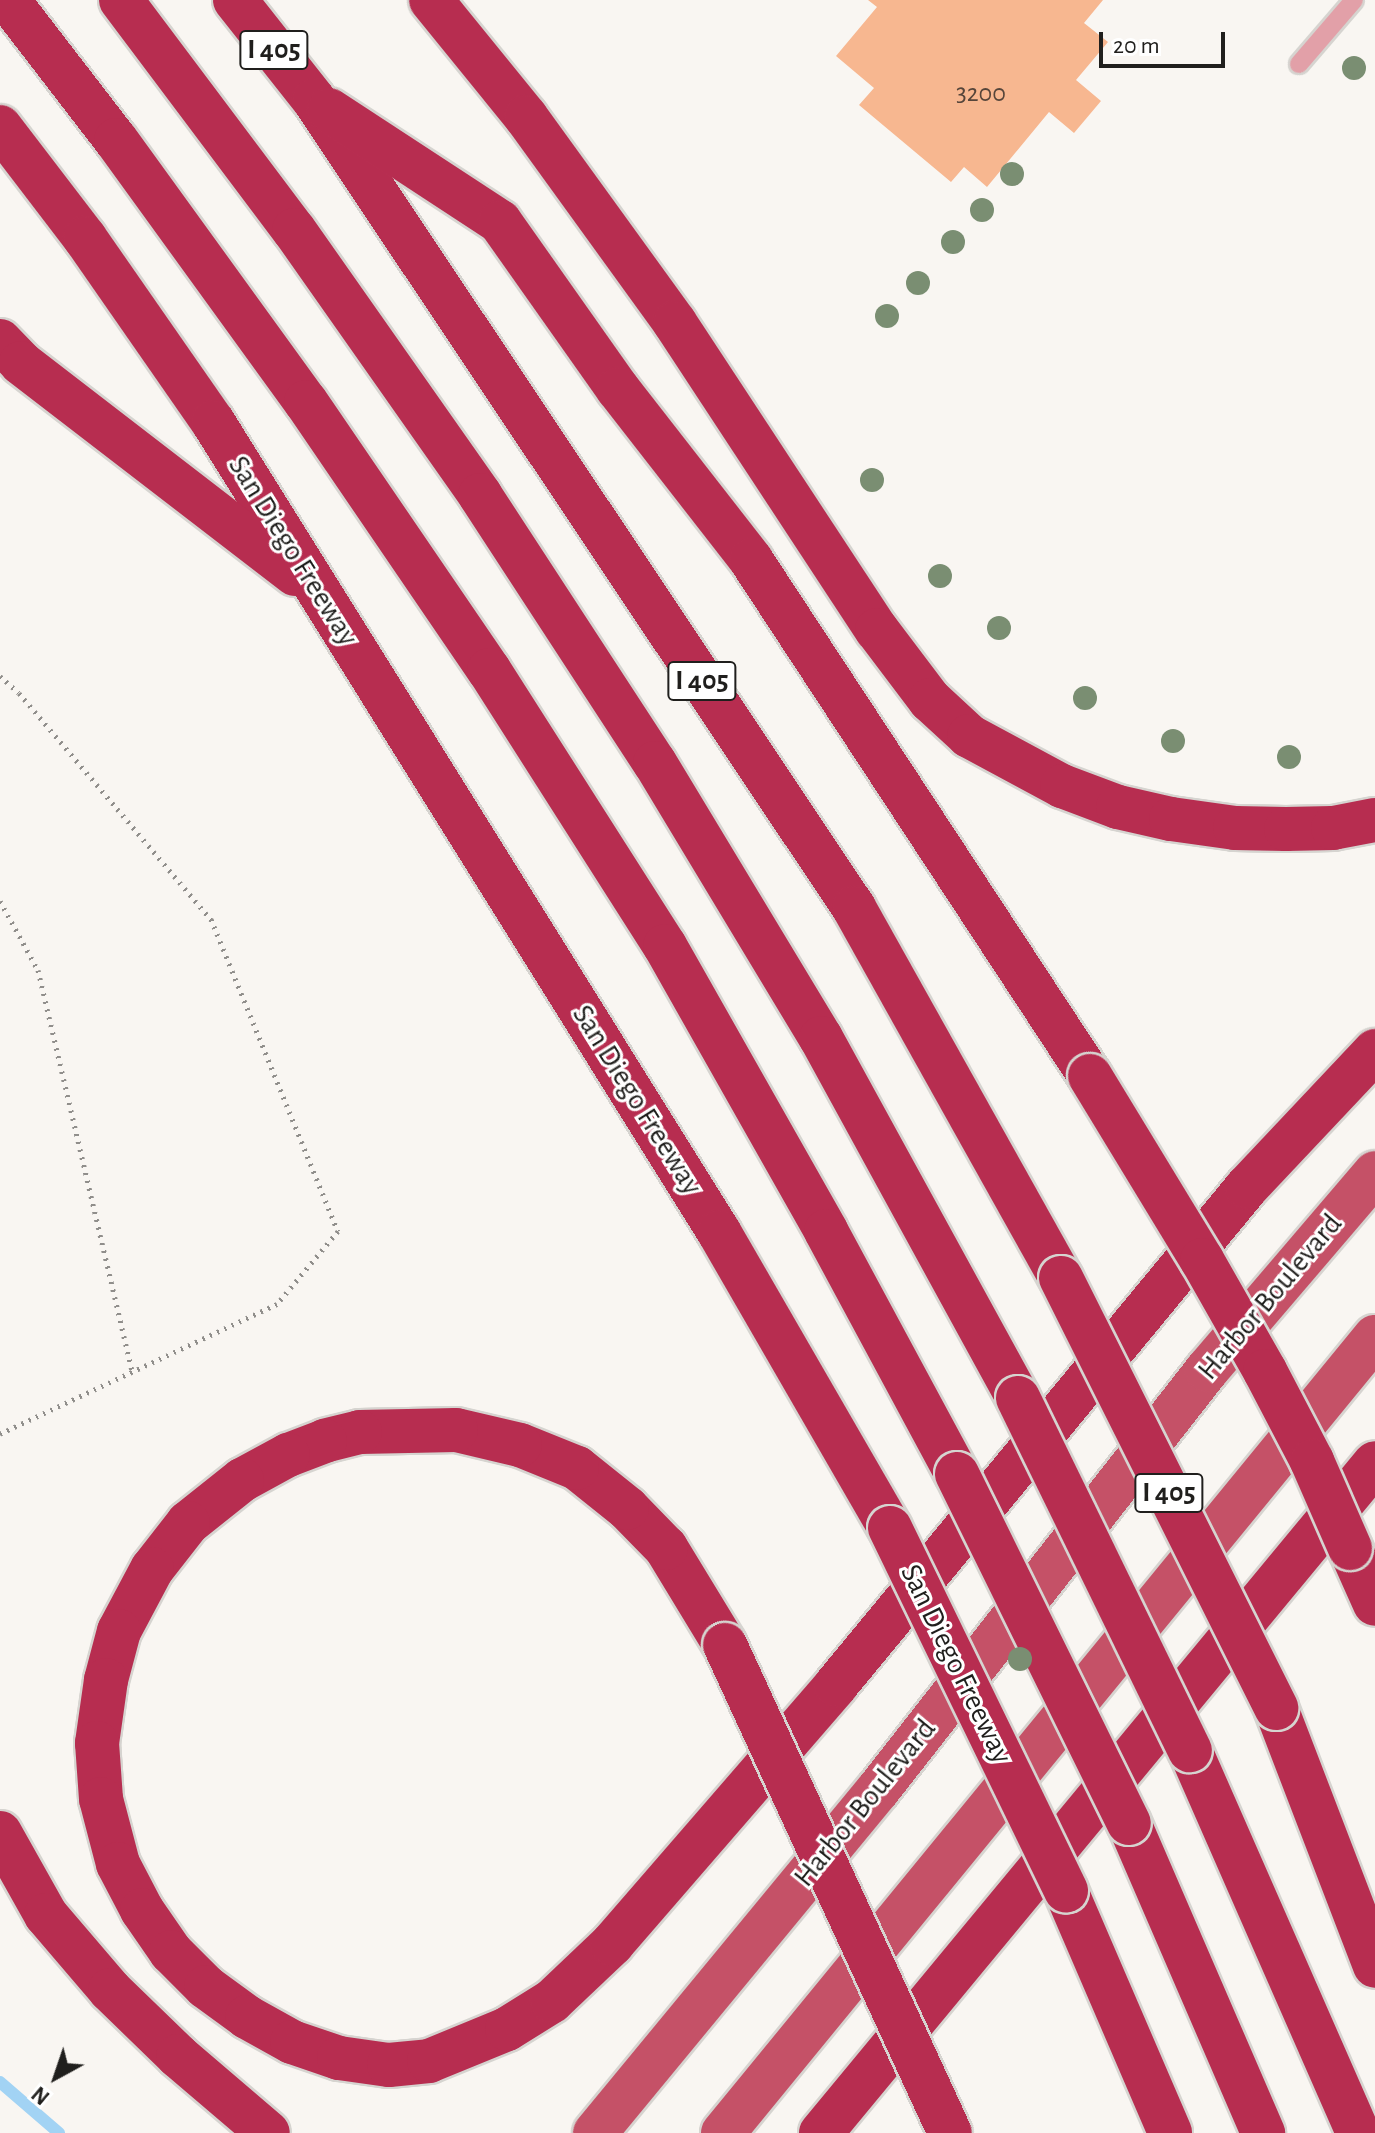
<!DOCTYPE html>
<html>
<head>
<meta charset="utf-8">
<style>
  body { margin:0 }
  #map { position:relative; width:1375px; height:2133px; overflow:hidden; background:#f9f6f2; font-family:"Alegreya Sans",sans-serif }
  div>[style] { position:absolute }
  .stream>* { height:12px; margin:-6px; padding:0 6px; transform-origin:6px; border-radius:6px; background:#a2d3f4 }
  .building>* { inset:0; background:#f7b790 }
  .path>* { height:5px; margin-top:-2.5px; transform-origin:0; background:repeating-linear-gradient(90deg,#908e8b 0 2px,transparent 0 8px) }
  .roads { filter:drop-shadow(2px 0 #d6d4d0) drop-shadow(-2px 0 #d6d4d0) drop-shadow(0 2px #d6d4d0) drop-shadow(0 -2px #d6d4d0) }
  .lane>* { height:18px; margin:-9px; padding:0 9px; transform-origin:9px; border-radius:9px; background:#e2a0a8 }
  .primary>* { height:44px; margin:-22px; padding:0 22px; transform-origin:22px; border-radius:22px; background:#c55167 }
  .highway>* { height:44px; margin:-22px; padding:0 22px; transform-origin:22px; border-radius:22px; background:#b72d50 }
  .bridges { filter:drop-shadow(2px 0 #d6d4d0) drop-shadow(-2px 0 #d6d4d0) drop-shadow(0 2px #d6d4d0) drop-shadow(0 -2px #d6d4d0) }
  .highway-bridge>* { height:44px; margin:-22px; padding:0 22px; transform-origin:22px; border-radius:22px; background:#b72d50 }
  .trees>* { width:24px; height:24px; margin:-12px; border-radius:50%; background:#7a8e72 }
  span { translate:-50% -50%; white-space:nowrap; text-align:center; line-height:1.15; -webkit-text-stroke:6px #fff; paint-order:stroke }
  .number-label { font-size:26px; color:#56453a }
  .number-label span { -webkit-text-stroke-width:0 }
  .shield-label span { padding:2px 6px; background:#fff; border:2px solid; border-radius:6px; -webkit-text-stroke-width:0 }
  .shield-label { font-size:28px; color:#201f1d; font-weight:700 }
  .street-label { font-size:30px; color:#201f1d }
  .north { position:absolute; left:16px; top:2037px; width:80px; height:80px; -webkit-text-stroke:6px #fff; paint-order:stroke; rotate:220deg; font-size:22px; font-weight:700; line-height:32px; text-align:center; color:#201f1d }
  .north::after { content:''; display:block; margin:auto; width:28px; height:36px; background:#201f1d; clip-path:polygon(50% 0,100% 100%,50% 72%,0 100%) }
  .scale { position:absolute; left:1099px; top:32px; width:126px; height:36px; box-sizing:border-box; border:4px solid #201f1d; border-top:0; padding-left:10px; font-size:24px; line-height:28px; white-space:nowrap; color:#201f1d; -webkit-text-stroke:6px #fff; paint-order:stroke }
</style>
</head>
<body>
<div id="map">
  <div class="stream">
    <div style="left:0;top:2082px;width:78px;rotate:40.8deg"></div>
  </div>
  <div class="building">
    <div style="clip-path:polygon(868px 0,1103px 0,1084px 23px,1108px 42px,1076px 80px,1101px 101px,1074px 133px,1049px 112px,987px 187px,964px 167px,951px 182px,859px 105px,874px 88px,836px 56px,877px 7px)"></div>
  </div>
  <div class="path">
    <div style="left:0;top:676px;width:25px;rotate:42deg"></div>
    <div style="left:19px;top:693px;width:297px;rotate:49.7deg"></div>
    <div style="left:211px;top:919px;width:337px;rotate:67.9deg"></div>
    <div style="left:338px;top:1231px;width:95px;rotate:129.9deg"></div>
    <div style="left:277px;top:1304px;width:306px;rotate:154.9deg"></div>
    <div style="left:0;top:901px;width:79px;rotate:61.2deg"></div>
    <div style="left:38px;top:970px;width:413px;rotate:76.8deg"></div>
  </div>
  <div class="roads">
    <div class="lane">
      <div style="left:1299px;top:64px;width:84px;rotate:-49.3deg"></div>
    </div>
    <div class="primary">
      <div style="left:595px;top:2133px;width:445px;rotate:-50.5deg"></div>
      <div style="left:878px;top:1790px;width:534px;rotate:-51.93deg"></div>
      <div style="left:1207px;top:1370px;width:259px;rotate:-49.5deg"></div>
      <div style="left:723px;top:2133px;width:1029px;rotate:-50.68deg"></div>
    </div>
    <div class="highway">
      <div style="left:8px;top:0;width:177px;rotate:52.4deg"></div>
      <div style="left:116px;top:140px;width:324px;rotate:54.1deg"></div>
      <div style="left:306px;top:402px;width:325px;rotate:55.7deg"></div>
      <div style="left:489px;top:670px;width:327px;rotate:57.5deg"></div>
      <div style="left:665px;top:946px;width:327px;rotate:60.5deg"></div>
      <div style="left:826px;top:1231px;width:276px;rotate:61.7deg"></div>
      <div style="left:121px;top:0;width:288px;rotate:53.1deg"></div>
      <div style="left:294px;top:230px;width:324px;rotate:54.9deg"></div>
      <div style="left:480px;top:495px;width:320px;rotate:56.9deg"></div>
      <div style="left:655px;top:763px;width:321px;rotate:58.9deg"></div>
      <div style="left:821px;top:1038px;width:410px;rotate:61.3deg"></div>
      <div style="left:235px;top:0;width:127px;rotate:51.7deg"></div>
      <div style="left:314px;top:100px;width:972px;rotate:56.24deg"></div>
      <div style="left:854px;top:908px;width:424px;rotate:60.8deg"></div>
      <div style="left:431px;top:0;width:151px;rotate:50.9deg"></div>
      <div style="left:526px;top:117px;width:254px;rotate:54.1deg"></div>
      <div style="left:675px;top:323px;width:367px;rotate:56.7deg"></div>
      <div style="left:877px;top:630px;width:88px;rotate:52.9deg"></div>
      <div style="left:930px;top:700px;width:53px;rotate:42.7deg"></div>
      <div style="left:969px;top:736px;width:106px;rotate:28.3deg"></div>
      <div style="left:1062px;top:786px;width:60px;rotate:20.6deg"></div>
      <div style="left:1118px;top:807px;width:54px;rotate:12.8deg"></div>
      <div style="left:1171px;top:819px;width:65px;rotate:8deg"></div>
      <div style="left:1235px;top:828px;width:51px;rotate:1.1deg"></div>
      <div style="left:1286px;top:829px;width:47px;rotate:-1.2deg"></div>
      <div style="left:1333px;top:828px;width:43px;rotate:-10.8deg"></div>
      <div style="left:329px;top:110px;width:204px;rotate:33.2deg"></div>
      <div style="left:500px;top:222px;width:204px;rotate:54.8deg"></div>
      <div style="left:618px;top:389px;width:217px;rotate:52.1deg"></div>
      <div style="left:751px;top:560px;width:617px;rotate:56.7deg"></div>
      <div style="left:0;top:127px;width:140px;rotate:52.6deg"></div>
      <div style="left:85px;top:238px;width:224px;rotate:55.2deg"></div>
      <div style="left:213px;top:422px;width:955px;rotate:58.01deg"></div>
      <div style="left:719px;top:1232px;width:342px;rotate:60deg"></div>
      <div style="left:0;top:341px;width:30px;rotate:46deg"></div>
      <div style="left:21px;top:363px;width:346px;rotate:37.6deg"></div>
      <div style="left:1350px;top:1548px;width:61px;rotate:65.9deg"></div>
      <div style="left:725px;top:1645px;width:114px;rotate:-121.3deg"></div>
      <div style="left:666px;top:1548px;width:56px;rotate:-134.3deg"></div>
      <div style="left:627px;top:1508px;width:64px;rotate:-141.3deg"></div>
      <div style="left:577px;top:1468px;width:61px;rotate:-158deg"></div>
      <div style="left:520px;top:1445px;width:66px;rotate:-166.8deg"></div>
      <div style="left:456px;top:1430px;width:96px;rotate:178.8deg"></div>
      <div style="left:360px;top:1432px;width:36px;rotate:166deg"></div>
      <div style="left:325px;top:1441px;width:40px;rotate:159deg"></div>
      <div style="left:288px;top:1455px;width:52px;rotate:151.5deg"></div>
      <div style="left:242px;top:1480px;width:69px;rotate:141.5deg"></div>
      <div style="left:188px;top:1523px;width:58px;rotate:128deg"></div>
      <div style="left:152px;top:1569px;width:70px;rotate:118deg"></div>
      <div style="left:119px;top:1631px;width:51px;rotate:104.9deg"></div>
      <div style="left:106px;top:1680px;width:64px;rotate:98.1deg"></div>
      <div style="left:97px;top:1743px;width:56px;rotate:85.9deg"></div>
      <div style="left:101px;top:1799px;width:67px;rotate:75.3deg"></div>
      <div style="left:118px;top:1864px;width:52px;rotate:62.4deg"></div>
      <div style="left:142px;top:1910px;width:51px;rotate:55.4deg"></div>
      <div style="left:171px;top:1952px;width:49px;rotate:45deg"></div>
      <div style="left:206px;top:1987px;width:51px;rotate:36.2deg"></div>
      <div style="left:247px;top:2017px;width:51px;rotate:29.1deg"></div>
      <div style="left:292px;top:2042px;width:50px;rotate:18.8deg"></div>
      <div style="left:339px;top:2058px;width:50px;rotate:8deg"></div>
      <div style="left:389px;top:2065px;width:40px;rotate:-5.7deg"></div>
      <div style="left:429px;top:2061px;width:84px;rotate:-22.3deg"></div>
      <div style="left:507px;top:2029px;width:53px;rotate:-31.9deg"></div>
      <div style="left:552px;top:2001px;width:83px;rotate:-43.5deg"></div>
      <div style="left:612px;top:1944px;width:342px;rotate:-49.1deg"></div>
      <div style="left:836px;top:1685px;width:646px;rotate:-50.47deg"></div>
      <div style="left:1247px;top:1187px;width:187px;rotate:-46.7deg"></div>
      <div style="left:1276px;top:1708px;width:276px;rotate:69deg"></div>
      <div style="left:1190px;top:1750px;width:418px;rotate:66.3deg"></div>
      <div style="left:1129px;top:1823px;width:338px;rotate:66.6deg"></div>
      <div style="left:0;top:1833px;width:94px;rotate:60.7deg"></div>
      <div style="left:46px;top:1915px;width:99px;rotate:49.5deg"></div>
      <div style="left:110px;top:1990px;width:95px;rotate:44.1deg"></div>
      <div style="left:178px;top:2056px;width:118px;rotate:40.5deg"></div>
      <div style="left:1066px;top:1891px;width:263px;rotate:66.7deg"></div>
      <div style="left:821px;top:2133px;width:869px;rotate:-50.41deg"></div>
    </div>
  </div>
  <div class="bridges">
    <div class="highway-bridge">
      <div style="left:1090px;top:1076px;width:215px;rotate:58.7deg"></div>
      <div style="left:1202px;top:1260px;width:128px;rotate:60.4deg"></div>
      <div style="left:1265px;top:1371px;width:102px;rotate:62.4deg"></div>
      <div style="left:1312px;top:1461px;width:95px;rotate:66.4deg"></div>
      <div style="left:1061px;top:1278px;width:481px;rotate:63.4deg"></div>
      <div style="left:1018px;top:1398px;width:392px;rotate:64deg"></div>
      <div style="left:957px;top:1474px;width:389px;rotate:63.8deg"></div>
      <div style="left:890px;top:1528px;width:403px;rotate:64.1deg"></div>
      <div style="left:725px;top:1645px;width:537px;rotate:65.25deg"></div>
    </div>
  </div>
  <div class="trees">
    <div style="left:1354px;top:68px"></div>
    <div style="left:1012px;top:174px"></div>
    <div style="left:982px;top:210px"></div>
    <div style="left:953px;top:242px"></div>
    <div style="left:918px;top:283px"></div>
    <div style="left:887px;top:316px"></div>
    <div style="left:872px;top:480px"></div>
    <div style="left:940px;top:576px"></div>
    <div style="left:999px;top:628px"></div>
    <div style="left:1085px;top:698px"></div>
    <div style="left:1173px;top:741px"></div>
    <div style="left:1289px;top:757px"></div>
    <div style="left:1020px;top:1659px"></div>
  </div>
  <div class="number-label">
    <span style="left:981px;top:94px">3200</span>
  </div>
  <div class="shield-label">
    <span style="left:274px;top:50px">I 405</span>
    <span style="left:702px;top:681px">I 405</span>
    <span style="left:1169px;top:1493px">I 405</span>
  </div>
  <div class="street-label">
    <span style="left:293px;top:551px;rotate:58deg">San Diego Freeway</span>
    <span style="left:637px;top:1100px;rotate:58deg">San Diego Freeway</span>
    <span style="left:1270px;top:1297px;rotate:-50deg">Harbor Boulevard</span>
    <span style="left:956px;top:1664px;rotate:64deg">San Diego Freeway</span>
    <span style="left:865px;top:1803px;rotate:-51deg">Harbor Boulevard</span>
  </div>
  <div class="north">N</div>
  <div class="scale">20 m</div>
</div>
</body>
</html>
